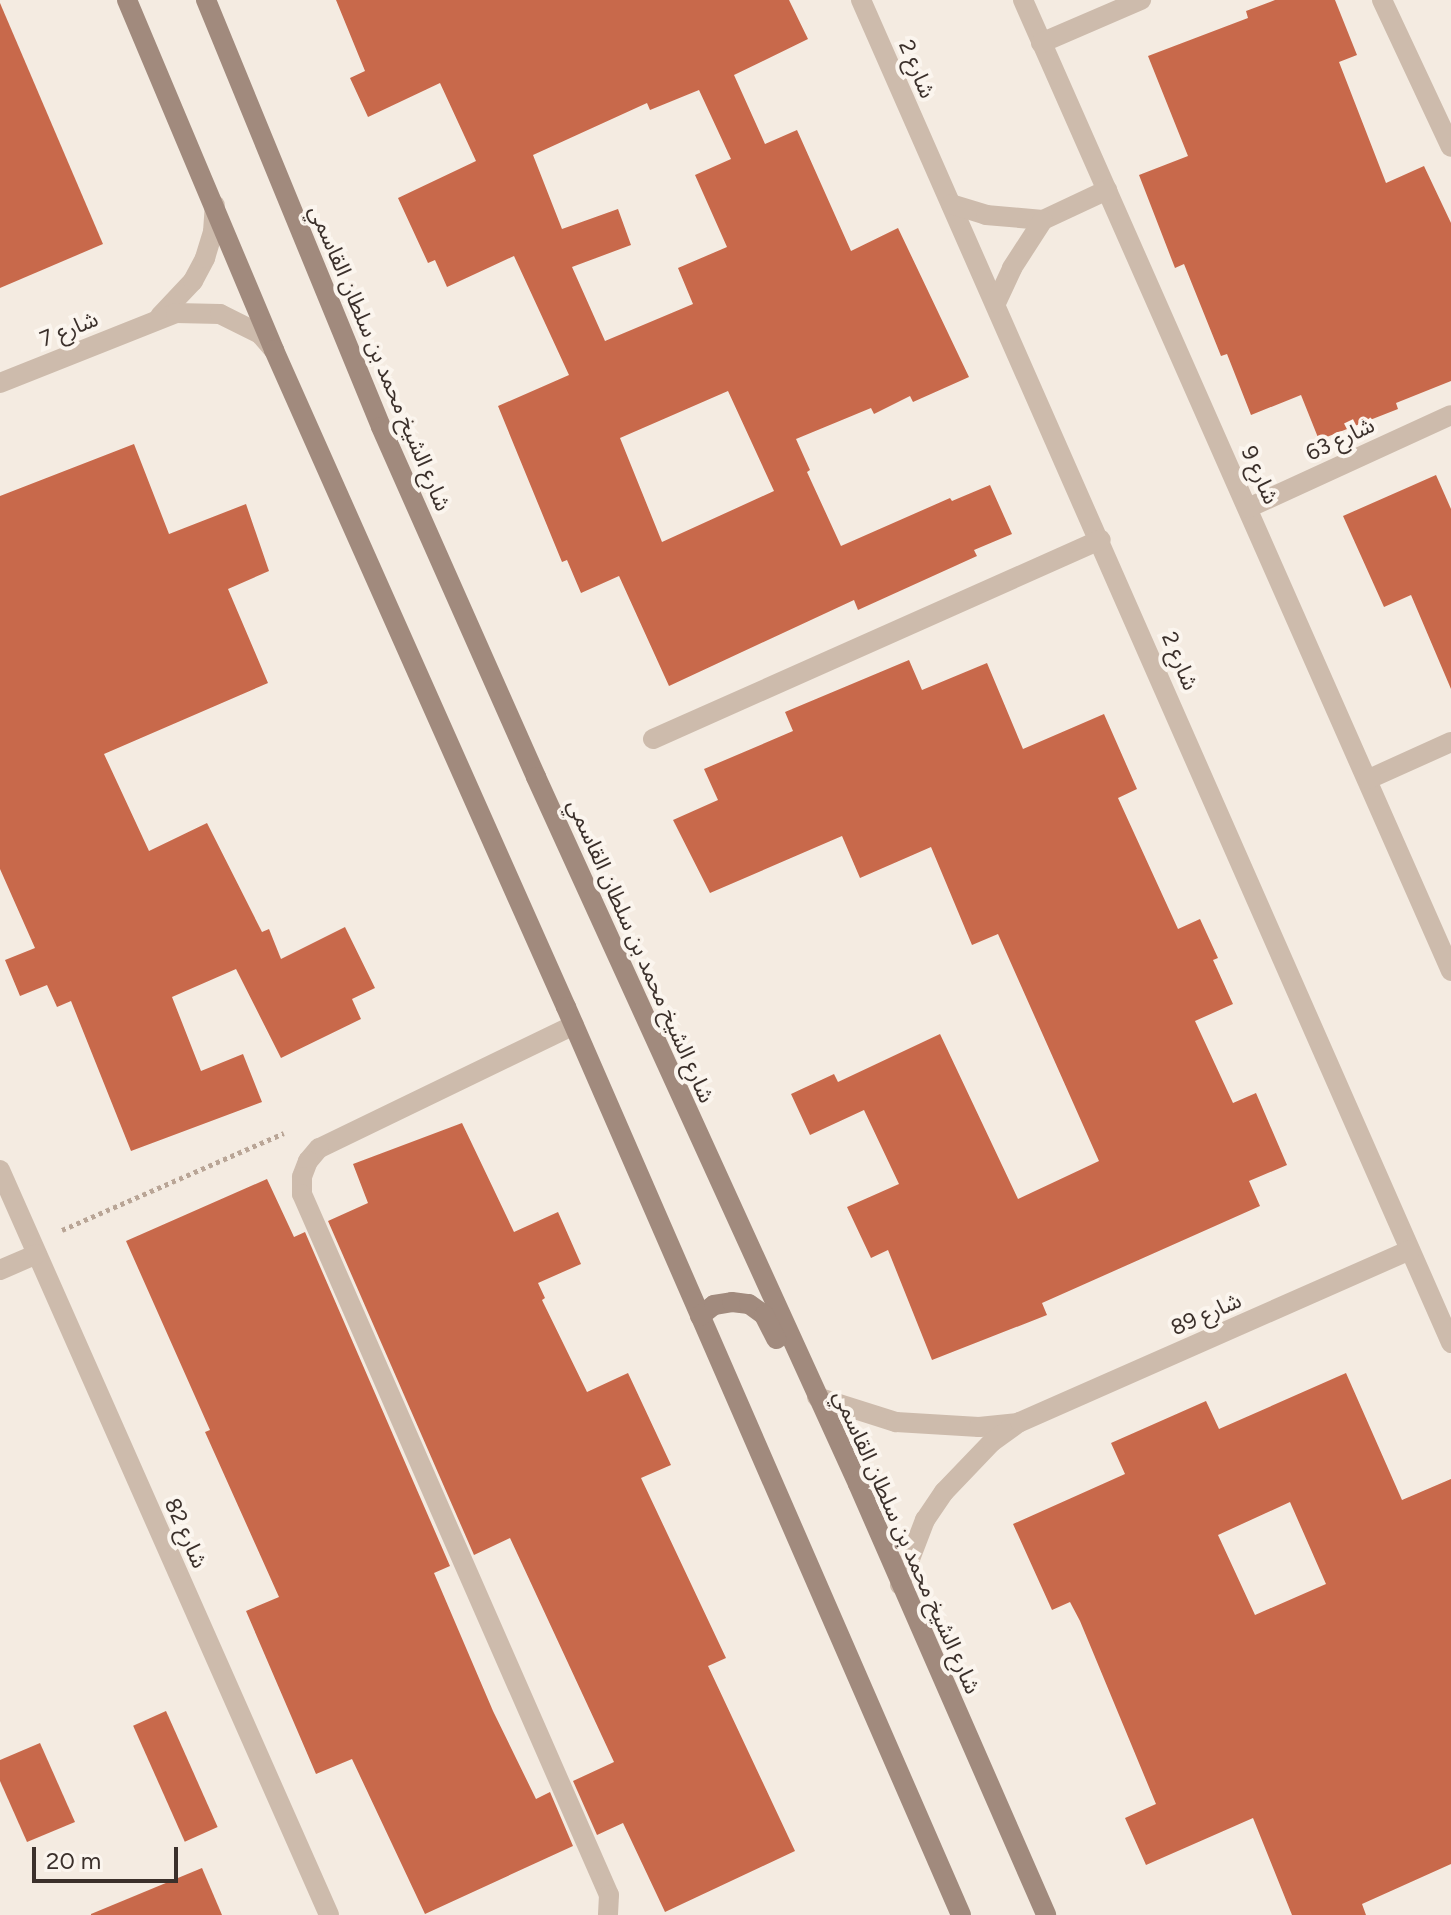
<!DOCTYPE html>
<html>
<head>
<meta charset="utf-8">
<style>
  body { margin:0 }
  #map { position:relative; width:1451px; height:1915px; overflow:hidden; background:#f4ebe1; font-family:Figtree,"Noto Sans Arabic",sans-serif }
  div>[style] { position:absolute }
  .building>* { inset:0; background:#c8694b; transform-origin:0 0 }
  .path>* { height:5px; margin-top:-2.5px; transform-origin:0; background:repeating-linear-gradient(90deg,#b9a596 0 4px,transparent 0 8px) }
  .street>* { height:20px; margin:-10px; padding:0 10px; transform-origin:10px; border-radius:10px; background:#cdbbac }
  .secondary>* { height:20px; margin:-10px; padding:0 10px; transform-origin:10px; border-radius:10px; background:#a18a7d }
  span { translate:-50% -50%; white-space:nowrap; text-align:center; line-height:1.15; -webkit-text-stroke:8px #fbf5ee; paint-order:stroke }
  .street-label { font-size:22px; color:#3b302b }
  .scale { position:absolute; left:32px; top:1847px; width:146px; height:36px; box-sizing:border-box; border:4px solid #3b302b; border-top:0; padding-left:10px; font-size:24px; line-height:28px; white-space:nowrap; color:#3b302b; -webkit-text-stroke:6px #fbf5ee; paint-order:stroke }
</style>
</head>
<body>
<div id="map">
  <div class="building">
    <div style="clip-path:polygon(evenodd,336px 0,789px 0,808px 39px,734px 75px,765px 144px,797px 130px,851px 251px,898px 228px,969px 377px,913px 402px,910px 396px,874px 414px,871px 408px,796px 439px,810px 470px,807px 472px,841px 546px,950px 498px,952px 501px,990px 485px,1012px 534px,974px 550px,977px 556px,858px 610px,854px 600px,669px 686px,619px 576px,581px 593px,567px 560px,562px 562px,498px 406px,569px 375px,514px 256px,447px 287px,435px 260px,428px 263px,398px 198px,476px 161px,440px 83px,368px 117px,350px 78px,365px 71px,336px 0,699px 90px,731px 159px,695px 175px,727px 247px,678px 268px,693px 304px,605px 341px,572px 267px,631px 245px,618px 209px,562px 229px,533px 155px,647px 103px,650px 110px,699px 90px,336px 0,728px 391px,774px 491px,662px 542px,620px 438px,728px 391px)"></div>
    <div style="clip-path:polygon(1275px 0,1335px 0,1357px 55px,1339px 62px,1386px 183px,1424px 166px,1451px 223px,1451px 381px,1396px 403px,1398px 409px,1319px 440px,1301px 395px,1251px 415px,1227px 354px,1221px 356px,1184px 264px,1175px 268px,1139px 175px,1188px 156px,1148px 56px,1248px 18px,1246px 11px)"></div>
    <div style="clip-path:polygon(0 3px,103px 244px,0 288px)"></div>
    <div style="clip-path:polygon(134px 444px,169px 534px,246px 504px,269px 571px,228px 589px,268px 683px,104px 754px,149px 851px,207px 823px,262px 932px,269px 929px,281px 959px,345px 927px,375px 988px,352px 999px,361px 1019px,281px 1058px,236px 969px,172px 997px,201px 1071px,243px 1054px,262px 1102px,131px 1151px,71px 1001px,57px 1007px,47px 985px,20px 996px,5px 960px,35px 948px,0 869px,0 496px)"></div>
    <div style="clip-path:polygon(1436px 475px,1451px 509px,1451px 689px,1411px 595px,1384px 607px,1343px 516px)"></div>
    <div style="clip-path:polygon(909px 660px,922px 690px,987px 663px,1023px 749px,1104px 714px,1137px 789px,1118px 798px,1178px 929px,1200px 919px,1218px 958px,1213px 960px,1233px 1004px,1195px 1021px,1233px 1103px,1256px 1093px,1287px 1165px,1249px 1181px,1260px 1206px,1042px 1303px,1047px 1315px,932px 1360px,888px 1250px,871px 1258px,847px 1207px,899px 1184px,864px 1110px,810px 1135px,791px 1094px,834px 1074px,838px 1082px,940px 1034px,1018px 1199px,1099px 1161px,998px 934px,972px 945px,931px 847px,860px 878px,842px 836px,710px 893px,673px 820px,718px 800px,704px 769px,793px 731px,785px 712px)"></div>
    <div style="clip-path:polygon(462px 1123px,514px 1232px,558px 1212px,581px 1264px,538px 1283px,545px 1298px,542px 1300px,587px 1392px,628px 1373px,671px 1465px,641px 1478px,726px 1658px,708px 1666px,795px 1851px,665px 1912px,623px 1823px,597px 1835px,573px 1781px,614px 1762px,510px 1538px,474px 1555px,328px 1221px,368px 1203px,353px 1164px)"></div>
    <div style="clip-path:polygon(267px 1179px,294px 1237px,305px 1232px,450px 1566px,434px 1573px,493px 1711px,536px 1799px,550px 1792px,573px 1846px,425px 1914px,352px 1759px,316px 1774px,246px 1611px,279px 1597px,205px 1432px,210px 1430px,126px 1241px)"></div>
    <div style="clip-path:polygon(evenodd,1346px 1373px,1402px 1500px,1451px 1479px,1451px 1864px,1362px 1904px,1366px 1915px,1292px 1915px,1253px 1818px,1146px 1865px,1125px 1818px,1156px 1804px,1080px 1621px,1070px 1602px,1052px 1610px,1013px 1524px,1125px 1474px,1111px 1443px,1206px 1401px,1219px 1429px,1346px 1373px,1290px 1502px,1326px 1584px,1255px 1615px,1218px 1535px,1290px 1502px)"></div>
    <div style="left:166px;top:1711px;width:127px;height:36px;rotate:66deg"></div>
    <div style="clip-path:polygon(40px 1743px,75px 1822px,27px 1842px,0 1781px,0 1760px)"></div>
    <div style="clip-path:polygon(202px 1868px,222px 1915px,91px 1915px,91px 1914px)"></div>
  </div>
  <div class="path">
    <div style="left:62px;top:1230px;width:242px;rotate:-23.6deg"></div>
  </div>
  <div class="street">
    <div style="left:861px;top:0;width:1467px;rotate:66.28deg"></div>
    <div style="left:1023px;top:0;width:1061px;rotate:66.21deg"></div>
    <div style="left:1382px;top:0;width:162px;rotate:64.9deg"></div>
    <div style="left:1041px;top:43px;width:109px;rotate:-23.3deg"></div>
    <div style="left:951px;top:204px;width:37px;rotate:17deg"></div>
    <div style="left:986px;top:215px;width:57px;rotate:5deg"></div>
    <div style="left:1043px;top:220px;width:71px;rotate:-25.1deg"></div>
    <div style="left:996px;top:303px;width:38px;rotate:-65deg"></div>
    <div style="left:1012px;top:268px;width:57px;rotate:-57.1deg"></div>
    <div style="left:160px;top:316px;width:48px;rotate:-46.7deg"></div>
    <div style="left:193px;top:281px;width:26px;rotate:-62deg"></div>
    <div style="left:205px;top:258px;width:27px;rotate:-73deg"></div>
    <div style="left:213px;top:232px;width:27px;rotate:-86deg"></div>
    <div style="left:0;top:383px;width:189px;rotate:-21.7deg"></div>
    <div style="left:176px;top:313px;width:44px;rotate:1.3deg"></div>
    <div style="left:220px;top:314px;width:45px;rotate:26.6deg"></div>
    <div style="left:260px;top:334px;width:21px;rotate:49deg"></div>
    <div style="left:1248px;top:508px;width:223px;rotate:-24.6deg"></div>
    <div style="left:653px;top:739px;width:490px;rotate:-24deg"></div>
    <div style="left:1369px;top:779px;width:90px;rotate:-24.3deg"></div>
    <div style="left:574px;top:1025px;width:283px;rotate:154.2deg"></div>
    <div style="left:319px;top:1148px;width:17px;rotate:130deg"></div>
    <div style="left:308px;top:1161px;width:17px;rotate:111deg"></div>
    <div style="left:302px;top:1177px;width:17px;rotate:90deg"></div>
    <div style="left:302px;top:1194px;width:765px;rotate:66.35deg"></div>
    <div style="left:609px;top:1895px;width:20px;rotate:93deg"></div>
    <div style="left:0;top:1170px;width:814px;rotate:66.17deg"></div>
    <div style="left:0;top:1270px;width:40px;rotate:-23.4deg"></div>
    <div style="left:817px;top:1397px;width:83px;rotate:17.6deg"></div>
    <div style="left:896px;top:1422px;width:83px;rotate:3.4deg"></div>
    <div style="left:979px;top:1427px;width:37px;rotate:-6deg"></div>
    <div style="left:900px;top:1585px;width:70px;rotate:-69deg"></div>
    <div style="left:925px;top:1520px;width:34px;rotate:-56deg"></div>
    <div style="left:944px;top:1492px;width:69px;rotate:-46.2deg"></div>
    <div style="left:992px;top:1442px;width:34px;rotate:-36deg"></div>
    <div style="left:1020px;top:1422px;width:426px;rotate:-23.8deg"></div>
  </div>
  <div class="secondary">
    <div style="left:127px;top:0;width:380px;rotate:67.2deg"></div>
    <div style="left:274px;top:350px;width:719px;rotate:66.04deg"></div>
    <div style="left:566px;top:1007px;width:990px;rotate:66.49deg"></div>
    <div style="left:206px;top:0;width:461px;rotate:67.7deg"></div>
    <div style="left:381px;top:427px;width:383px;rotate:66.1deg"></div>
    <div style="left:536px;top:777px;width:777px;rotate:65.51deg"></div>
    <div style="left:858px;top:1484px;width:470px;rotate:66.4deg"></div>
    <div style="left:700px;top:1316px;width:18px;rotate:-38deg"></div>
    <div style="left:714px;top:1305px;width:18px;rotate:-9deg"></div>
    <div style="left:732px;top:1302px;width:17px;rotate:7deg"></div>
    <div style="left:749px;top:1304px;width:19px;rotate:36deg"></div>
    <div style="left:764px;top:1315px;width:27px;rotate:63deg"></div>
  </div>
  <div class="street-label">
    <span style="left:917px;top:69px;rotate:67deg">شارع 2</span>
    <span style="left:69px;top:329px;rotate:-22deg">شارع 7</span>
    <span style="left:380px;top:358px;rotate:67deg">شارع الشيخ محمد بن سلطان القاسمي</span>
    <span style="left:1340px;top:439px;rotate:-25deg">شارع 63</span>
    <span style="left:1260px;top:475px;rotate:66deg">شارع 9</span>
    <span style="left:1180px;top:661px;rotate:67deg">شارع 2</span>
    <span style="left:641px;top:951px;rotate:66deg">شارع الشيخ محمد بن سلطان القاسمي</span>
    <span style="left:1206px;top:1314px;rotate:-24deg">شارع 89</span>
    <span style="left:186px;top:1533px;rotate:66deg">شارع 82</span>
    <span style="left:907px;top:1542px;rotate:66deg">شارع الشيخ محمد بن سلطان القاسمي</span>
  </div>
  <div class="scale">20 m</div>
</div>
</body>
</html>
